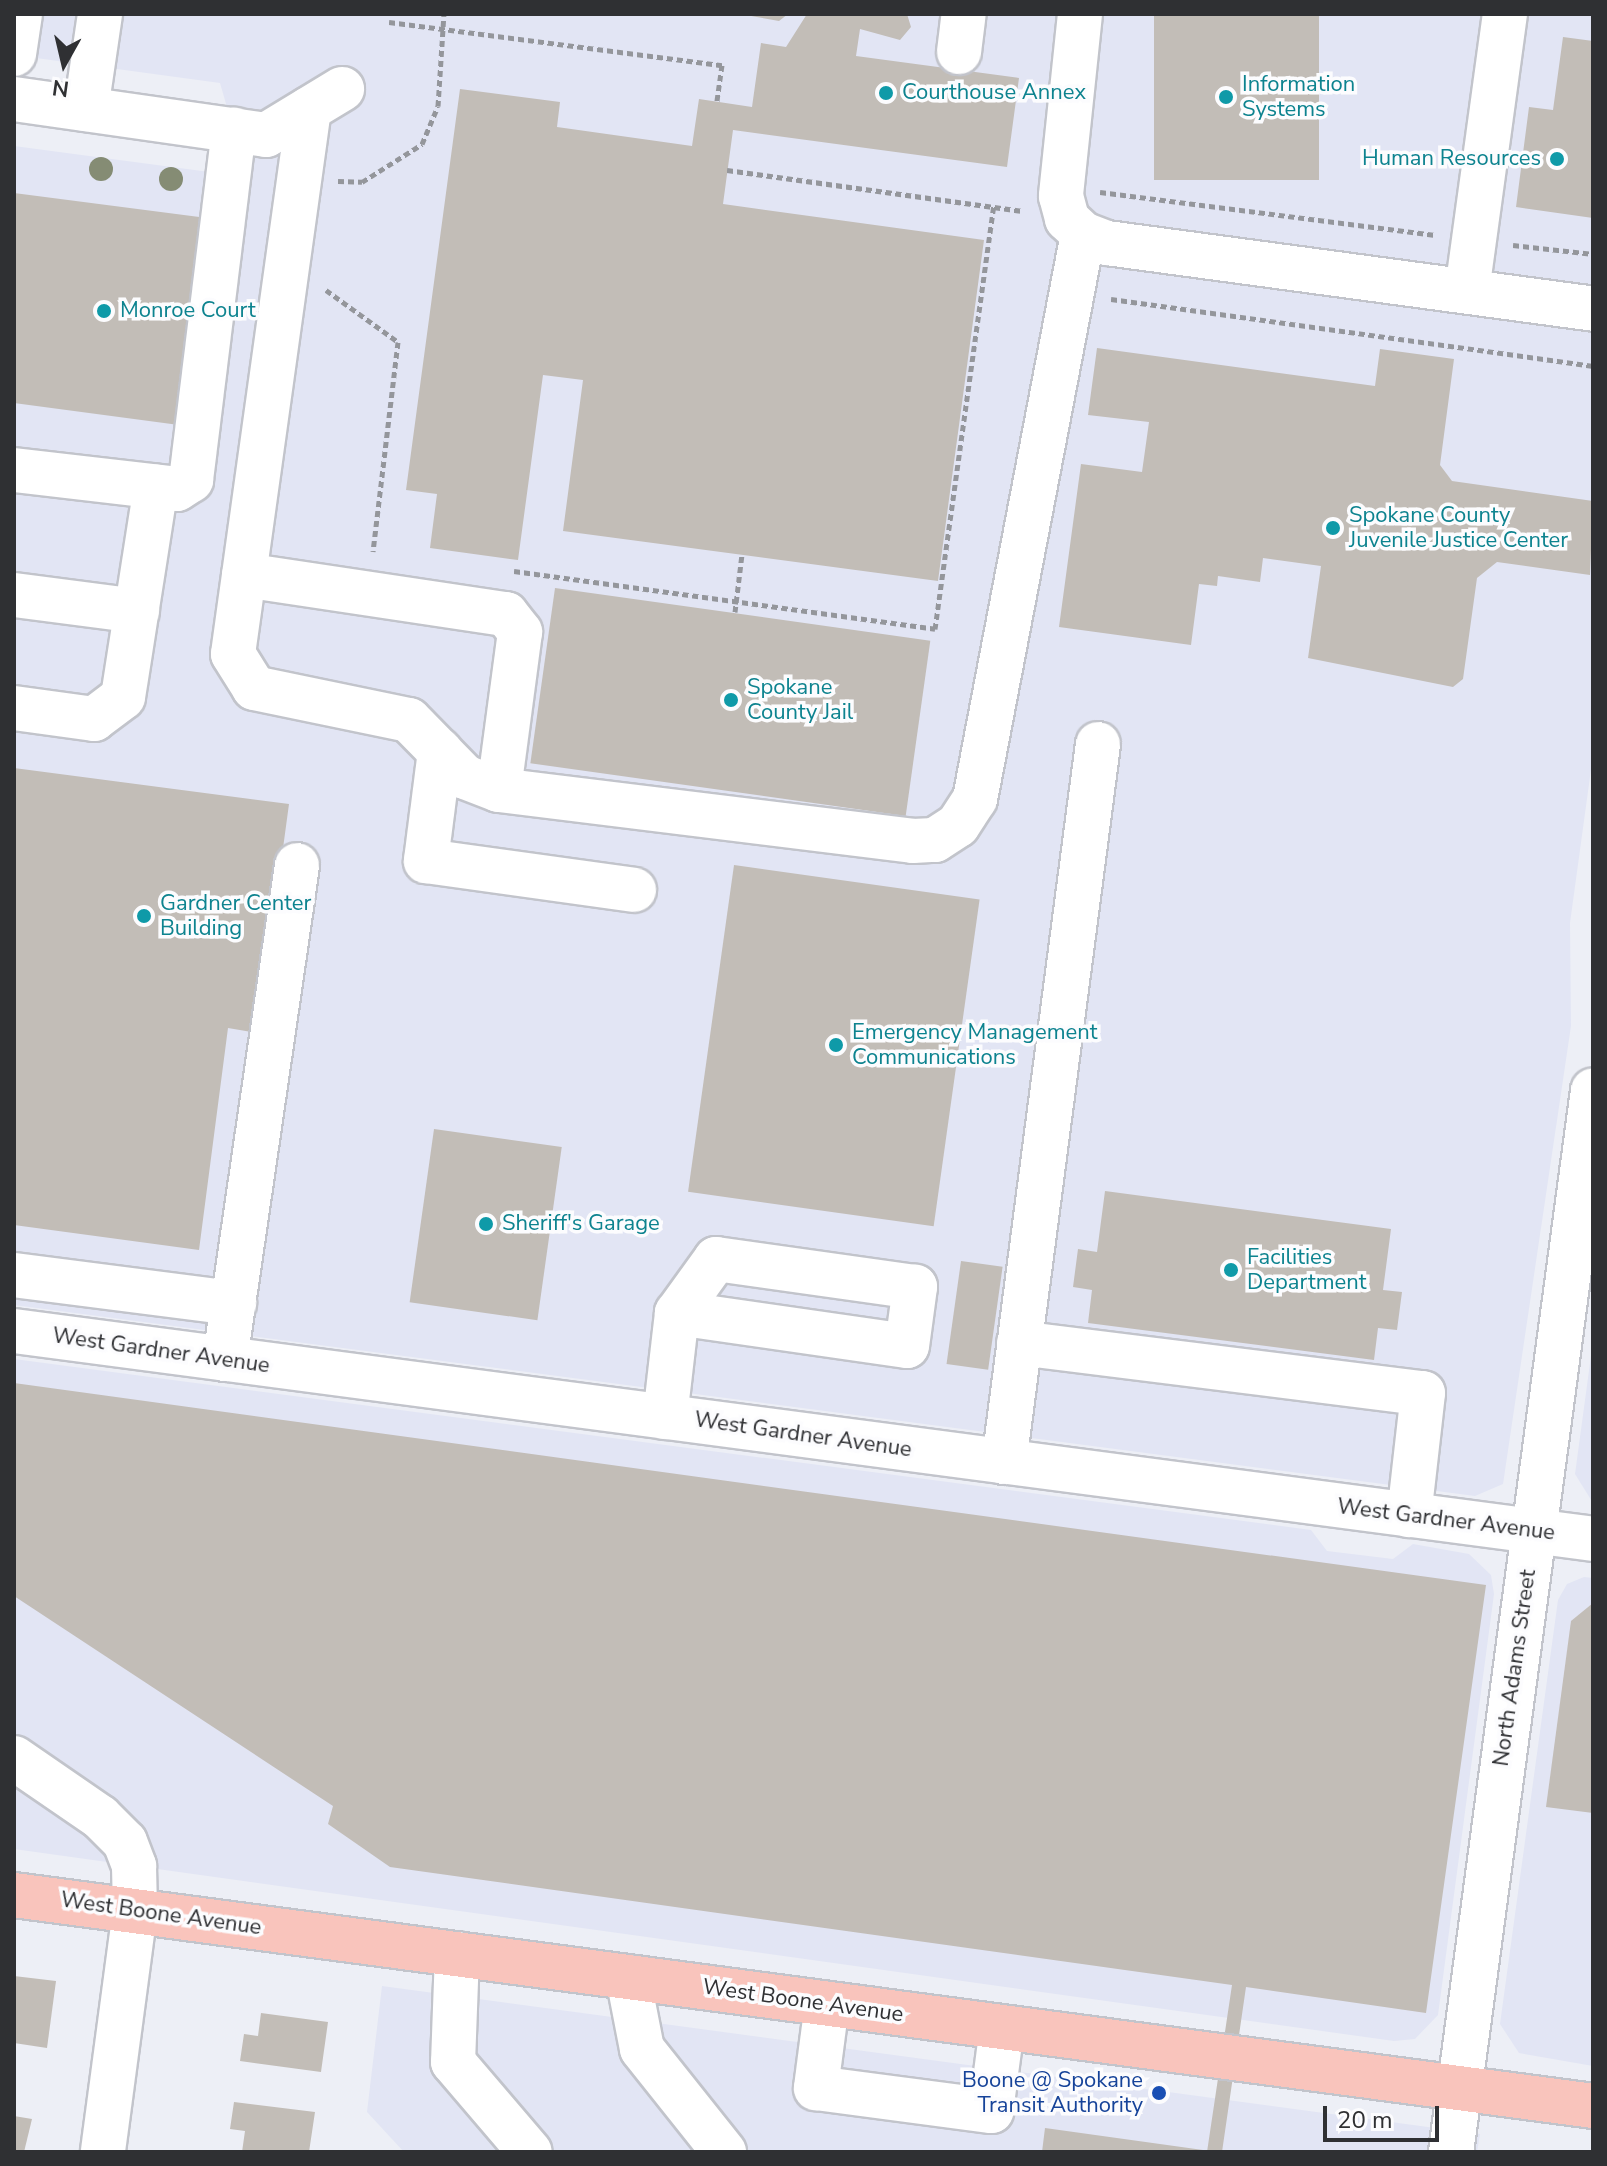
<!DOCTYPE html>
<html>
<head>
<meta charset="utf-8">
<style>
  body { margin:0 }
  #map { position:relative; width:1607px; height:2166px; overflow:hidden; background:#edeff6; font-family:"Nunito Sans",sans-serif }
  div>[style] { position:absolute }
  .built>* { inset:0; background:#e2e5f4 }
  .building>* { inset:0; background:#c2bdb7; transform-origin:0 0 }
  .path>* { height:5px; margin-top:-2.5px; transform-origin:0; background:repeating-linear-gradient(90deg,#94969b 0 6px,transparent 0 10px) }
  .roads { filter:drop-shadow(2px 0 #c2c4cb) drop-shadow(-2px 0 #c2c4cb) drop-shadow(0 2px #c2c4cb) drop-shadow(0 -2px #c2c4cb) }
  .minor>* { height:44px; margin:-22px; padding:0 22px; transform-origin:22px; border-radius:22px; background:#fff }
  .major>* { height:44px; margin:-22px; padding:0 22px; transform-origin:22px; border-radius:22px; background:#f9c4bc }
  .path-bridge>* { height:5px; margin-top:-2.5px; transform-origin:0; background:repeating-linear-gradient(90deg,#94969b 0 6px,transparent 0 10px) }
  .trees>* { width:24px; height:24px; margin:-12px; border-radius:50%; background:#858c74 }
  .dots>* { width:22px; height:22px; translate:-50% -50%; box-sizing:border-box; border:4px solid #fcfcfe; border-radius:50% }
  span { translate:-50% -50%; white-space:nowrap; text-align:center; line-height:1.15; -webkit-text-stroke:7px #fcfcfe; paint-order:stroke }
  .culture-label { font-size:22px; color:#0d838f }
  .left { translate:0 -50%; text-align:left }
  .right { translate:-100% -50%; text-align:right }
  .street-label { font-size:22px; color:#2f3033 }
  .transit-label { font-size:22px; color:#164399 }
  .frame { position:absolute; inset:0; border:16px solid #2f3033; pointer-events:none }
  .north { position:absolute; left:24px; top:24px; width:80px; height:80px; -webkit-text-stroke:6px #fcfcfe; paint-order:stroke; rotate:188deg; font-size:22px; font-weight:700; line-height:32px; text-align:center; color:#2f3033 }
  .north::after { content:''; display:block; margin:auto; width:28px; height:36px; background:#2f3033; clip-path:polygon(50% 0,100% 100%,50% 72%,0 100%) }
  .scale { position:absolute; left:1323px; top:2106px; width:116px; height:36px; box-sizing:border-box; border:4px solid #2f3033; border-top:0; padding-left:10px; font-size:24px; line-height:28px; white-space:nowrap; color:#2f3033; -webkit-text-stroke:6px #fcfcfe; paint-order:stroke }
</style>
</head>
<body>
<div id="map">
  <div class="built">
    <div style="clip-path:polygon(14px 14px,1593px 14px,1593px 755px,1570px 923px,1571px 1026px,1503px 1484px,1475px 1496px,14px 1305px,14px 146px,247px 177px,220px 83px,14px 55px)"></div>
    <div style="clip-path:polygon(1593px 1341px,1593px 1503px,1575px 1474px)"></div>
    <div style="clip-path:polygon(14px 1359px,1311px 1530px,1327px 1551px,1393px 1559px,1413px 1544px,1469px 1554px,1491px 1575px,1494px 1594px,1438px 2015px,1415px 2039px,1394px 2041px,14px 1849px)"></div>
    <div style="clip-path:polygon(1584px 1577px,1593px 1578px,1593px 2066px,1519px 2053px,1500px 2024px,1558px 1600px,1567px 1584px)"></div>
    <div style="clip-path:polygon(382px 1986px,1480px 2134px,1477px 2152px,404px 2152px,367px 2112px)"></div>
  </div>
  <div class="building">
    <div style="clip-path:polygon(740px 14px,788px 14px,779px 21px)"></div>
    <div style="clip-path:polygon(807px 14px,907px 14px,911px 27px,900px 40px,860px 29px,856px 56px,1019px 78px,1007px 167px,733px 130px,723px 204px,984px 240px,938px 581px,563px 531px,583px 380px,543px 375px,518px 560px,430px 548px,437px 494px,406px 490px,460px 89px,560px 102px,557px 127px,692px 146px,699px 99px,752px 107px,761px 43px,786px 47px)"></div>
    <div style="left:1154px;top:14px;width:165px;height:166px"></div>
    <div style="clip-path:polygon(1563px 37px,1593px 41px,1593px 218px,1516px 207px,1529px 107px,1553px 110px)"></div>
    <div style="clip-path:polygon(14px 193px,207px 218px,179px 425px,14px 403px)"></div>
    <div style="clip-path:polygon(1097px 348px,1375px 386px,1380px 349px,1454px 359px,1440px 465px,1452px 481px,1593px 501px,1590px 575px,1497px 562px,1477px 578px,1463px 679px,1453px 687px,1308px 658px,1321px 566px,1263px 558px,1260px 582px,1218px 576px,1217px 586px,1199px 584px,1191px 645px,1059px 627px,1081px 464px,1142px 472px,1149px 422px,1088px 415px)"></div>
    <div style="left:555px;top:588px;width:379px;height:177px;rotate:8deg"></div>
    <div style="clip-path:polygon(14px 768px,289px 804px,258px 1033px,228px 1028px,199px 1250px,14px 1225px)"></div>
    <div style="left:734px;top:865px;width:248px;height:330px;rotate:8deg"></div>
    <div style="left:434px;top:1129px;width:129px;height:175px;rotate:8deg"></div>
    <div style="clip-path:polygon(1105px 1191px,1391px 1229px,1383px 1290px,1402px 1292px,1397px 1330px,1378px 1328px,1374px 1360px,1088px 1323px,1092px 1290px,1073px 1287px,1078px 1249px,1097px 1252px)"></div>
    <div style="left:961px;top:1261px;width:42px;height:104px;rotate:8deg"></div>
    <div style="clip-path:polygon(14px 1383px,1486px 1585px,1426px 2013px,1246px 1987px,1222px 2152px,1207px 2152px,1232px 1985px,390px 1867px,328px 1824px,333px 1806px,14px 1596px)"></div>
    <div style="clip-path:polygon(1593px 1603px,1593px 1813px,1546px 1807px,1571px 1621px)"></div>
    <div style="clip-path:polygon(14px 1976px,56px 1981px,47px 2048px,14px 2043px)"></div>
    <div style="clip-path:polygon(261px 2013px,328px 2022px,321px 2072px,240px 2061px,244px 2034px,258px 2036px)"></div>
    <div style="clip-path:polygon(234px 2102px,315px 2112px,309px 2152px,242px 2152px,245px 2131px,230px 2129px)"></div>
    <div style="clip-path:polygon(14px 2116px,32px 2119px,24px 2152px,14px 2152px)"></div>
    <div style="clip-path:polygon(1045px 2128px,1203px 2150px,1203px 2152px,1042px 2152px)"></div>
  </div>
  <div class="path">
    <div style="left:389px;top:22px;width:336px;rotate:7.4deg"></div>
    <div style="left:722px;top:65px;width:37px;rotate:98deg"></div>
    <div style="left:727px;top:170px;width:299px;rotate:7.9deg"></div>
    <div style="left:338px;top:181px;width:24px;rotate:2deg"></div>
    <div style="left:362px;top:182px;width:71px;rotate:-32.3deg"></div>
    <div style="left:422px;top:144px;width:41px;rotate:-67.2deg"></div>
    <div style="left:438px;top:106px;width:92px;rotate:-86.3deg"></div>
    <div style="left:1100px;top:192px;width:338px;rotate:7.3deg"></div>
    <div style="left:1513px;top:245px;width:81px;rotate:6.4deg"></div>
    <div style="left:326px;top:290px;width:89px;rotate:35.8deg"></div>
    <div style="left:398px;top:342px;width:211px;rotate:96.8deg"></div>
    <div style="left:1111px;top:299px;width:487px;rotate:7.9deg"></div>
    <div style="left:514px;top:571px;width:425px;rotate:7.8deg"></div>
    <div style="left:935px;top:629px;width:427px;rotate:-82.1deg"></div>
  </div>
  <div class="roads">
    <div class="minor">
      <div style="left:1080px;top:14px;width:183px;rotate:96deg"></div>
      <div style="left:1061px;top:196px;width:24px;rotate:75deg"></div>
      <div style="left:1067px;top:219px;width:22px;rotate:43deg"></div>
      <div style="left:1083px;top:234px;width:26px;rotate:21deg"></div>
      <div style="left:1107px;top:243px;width:490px;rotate:7.7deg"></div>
      <div style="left:959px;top:52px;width:38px;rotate:-83deg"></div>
      <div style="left:14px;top:54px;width:40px;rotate:-81.5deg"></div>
      <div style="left:14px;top:99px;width:255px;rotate:8.1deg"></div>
      <div style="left:266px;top:135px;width:89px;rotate:-31.2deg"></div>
      <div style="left:86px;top:109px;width:96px;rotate:-81.6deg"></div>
      <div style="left:309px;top:109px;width:550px;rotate:97.94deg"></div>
      <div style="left:233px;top:654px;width:40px;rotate:58deg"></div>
      <div style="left:254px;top:688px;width:158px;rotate:11.7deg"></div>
      <div style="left:409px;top:720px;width:80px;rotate:45.5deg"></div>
      <div style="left:465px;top:777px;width:36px;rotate:21deg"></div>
      <div style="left:499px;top:790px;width:417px;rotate:7deg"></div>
      <div style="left:913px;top:841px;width:22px;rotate:-3deg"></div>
      <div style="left:935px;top:840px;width:27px;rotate:-33deg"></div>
      <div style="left:958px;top:825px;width:31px;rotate:-57deg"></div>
      <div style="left:975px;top:799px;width:575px;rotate:-79.18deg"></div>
      <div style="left:1467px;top:291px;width:280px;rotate:-82.2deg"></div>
      <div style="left:14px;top:470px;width:164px;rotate:6.6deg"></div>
      <div style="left:177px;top:489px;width:17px;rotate:-33deg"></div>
      <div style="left:191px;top:480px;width:353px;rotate:-83deg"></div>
      <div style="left:244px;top:575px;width:265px;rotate:8.5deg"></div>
      <div style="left:506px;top:614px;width:23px;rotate:52deg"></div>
      <div style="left:520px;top:632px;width:159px;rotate:97.6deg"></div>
      <div style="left:14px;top:595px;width:124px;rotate:7.4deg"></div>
      <div style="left:14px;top:708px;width:81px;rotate:7.8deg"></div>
      <div style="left:94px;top:719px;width:36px;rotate:-37deg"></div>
      <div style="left:123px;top:697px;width:213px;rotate:-81.1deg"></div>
      <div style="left:440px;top:751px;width:111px;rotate:97.3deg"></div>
      <div style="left:426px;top:861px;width:210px;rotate:7.9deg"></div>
      <div style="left:14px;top:1275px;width:222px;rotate:7.3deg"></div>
      <div style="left:14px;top:1331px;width:1593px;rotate:7.5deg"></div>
      <div style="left:1019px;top:1343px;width:407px;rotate:7.1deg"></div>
      <div style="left:1423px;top:1393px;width:123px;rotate:96.5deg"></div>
      <div style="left:225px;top:1359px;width:499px;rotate:-81.7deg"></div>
      <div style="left:665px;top:1417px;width:105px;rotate:-83.4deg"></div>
      <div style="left:677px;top:1313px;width:232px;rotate:8.2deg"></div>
      <div style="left:907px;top:1346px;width:60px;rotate:-82.3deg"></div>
      <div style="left:915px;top:1287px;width:201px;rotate:-172deg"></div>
      <div style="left:716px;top:1259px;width:67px;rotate:125.8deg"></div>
      <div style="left:1004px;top:1462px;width:724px;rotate:-82.54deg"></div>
      <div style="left:14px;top:1758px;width:104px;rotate:34.5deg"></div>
      <div style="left:100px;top:1817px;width:35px;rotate:45deg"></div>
      <div style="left:125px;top:1842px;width:26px;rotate:69deg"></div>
      <div style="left:134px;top:1866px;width:45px;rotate:88.7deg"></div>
      <div style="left:135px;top:1911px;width:243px;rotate:97.6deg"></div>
      <div style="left:457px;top:1954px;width:108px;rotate:92.1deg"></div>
      <div style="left:453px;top:2062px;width:118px;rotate:49.5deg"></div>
      <div style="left:628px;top:1977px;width:73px;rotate:79deg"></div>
      <div style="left:642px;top:2049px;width:132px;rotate:51.5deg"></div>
      <div style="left:827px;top:2004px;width:85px;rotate:97.5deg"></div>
      <div style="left:816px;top:2088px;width:177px;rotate:7.5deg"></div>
      <div style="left:991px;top:2111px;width:84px;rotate:-82.5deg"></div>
      <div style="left:1451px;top:2152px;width:1071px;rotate:-82.38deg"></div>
    </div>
    <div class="major">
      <div style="left:14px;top:1895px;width:1593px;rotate:7.61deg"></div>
    </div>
  </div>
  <div class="path-bridge">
    <div style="left:735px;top:612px;width:58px;rotate:-83.1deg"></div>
  </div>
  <div class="trees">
    <div style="left:101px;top:169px"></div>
    <div style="left:171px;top:179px"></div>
  </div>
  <div class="dots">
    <div style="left:886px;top:93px;background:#0f9aa8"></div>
    <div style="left:1226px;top:97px;background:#0f9aa8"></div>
    <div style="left:1557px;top:159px;background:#0f9aa8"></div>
    <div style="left:104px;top:311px;background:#0f9aa8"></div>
    <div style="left:1333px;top:528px;background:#0f9aa8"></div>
    <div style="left:731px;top:700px;background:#0f9aa8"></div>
    <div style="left:144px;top:916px;background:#0f9aa8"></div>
    <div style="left:836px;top:1045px;background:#0f9aa8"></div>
    <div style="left:486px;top:1224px;background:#0f9aa8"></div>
    <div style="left:1231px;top:1270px;background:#0f9aa8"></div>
    <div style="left:1159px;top:2093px;background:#1a4fb4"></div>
  </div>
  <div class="culture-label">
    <span class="left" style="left:1242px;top:97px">Information<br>Systems</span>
    <span class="left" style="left:902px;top:93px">Courthouse Annex</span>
    <span class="right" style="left:1541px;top:159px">Human Resources</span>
    <span class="left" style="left:120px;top:311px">Monroe Court</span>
    <span class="left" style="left:1349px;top:528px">Spokane County<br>Juvenile Justice Center</span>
    <span class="left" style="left:747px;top:700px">Spokane<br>County Jail</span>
    <span class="left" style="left:160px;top:916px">Gardner Center<br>Building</span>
    <span class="left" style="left:852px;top:1045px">Emergency Management<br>Communications</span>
    <span class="left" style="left:502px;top:1224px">Sheriff's Garage</span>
    <span class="left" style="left:1247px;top:1270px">Facilities<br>Department</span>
  </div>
  <div class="street-label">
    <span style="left:161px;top:1351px;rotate:8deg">West Gardner Avenue</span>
    <span style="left:803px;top:1435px;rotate:8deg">West Gardner Avenue</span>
    <span style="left:1446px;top:1520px;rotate:7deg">West Gardner Avenue</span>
    <span style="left:1515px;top:1668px;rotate:-82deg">North Adams Street</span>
    <span style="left:161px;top:1914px;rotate:8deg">West Boone Avenue</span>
    <span style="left:803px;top:2001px;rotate:8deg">West Boone Avenue</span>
  </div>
  <div class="transit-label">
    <span class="right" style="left:1143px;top:2093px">Boone @ Spokane<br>Transit Authority</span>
  </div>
  <div class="frame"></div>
  <div class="north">N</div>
  <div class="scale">20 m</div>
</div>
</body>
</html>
